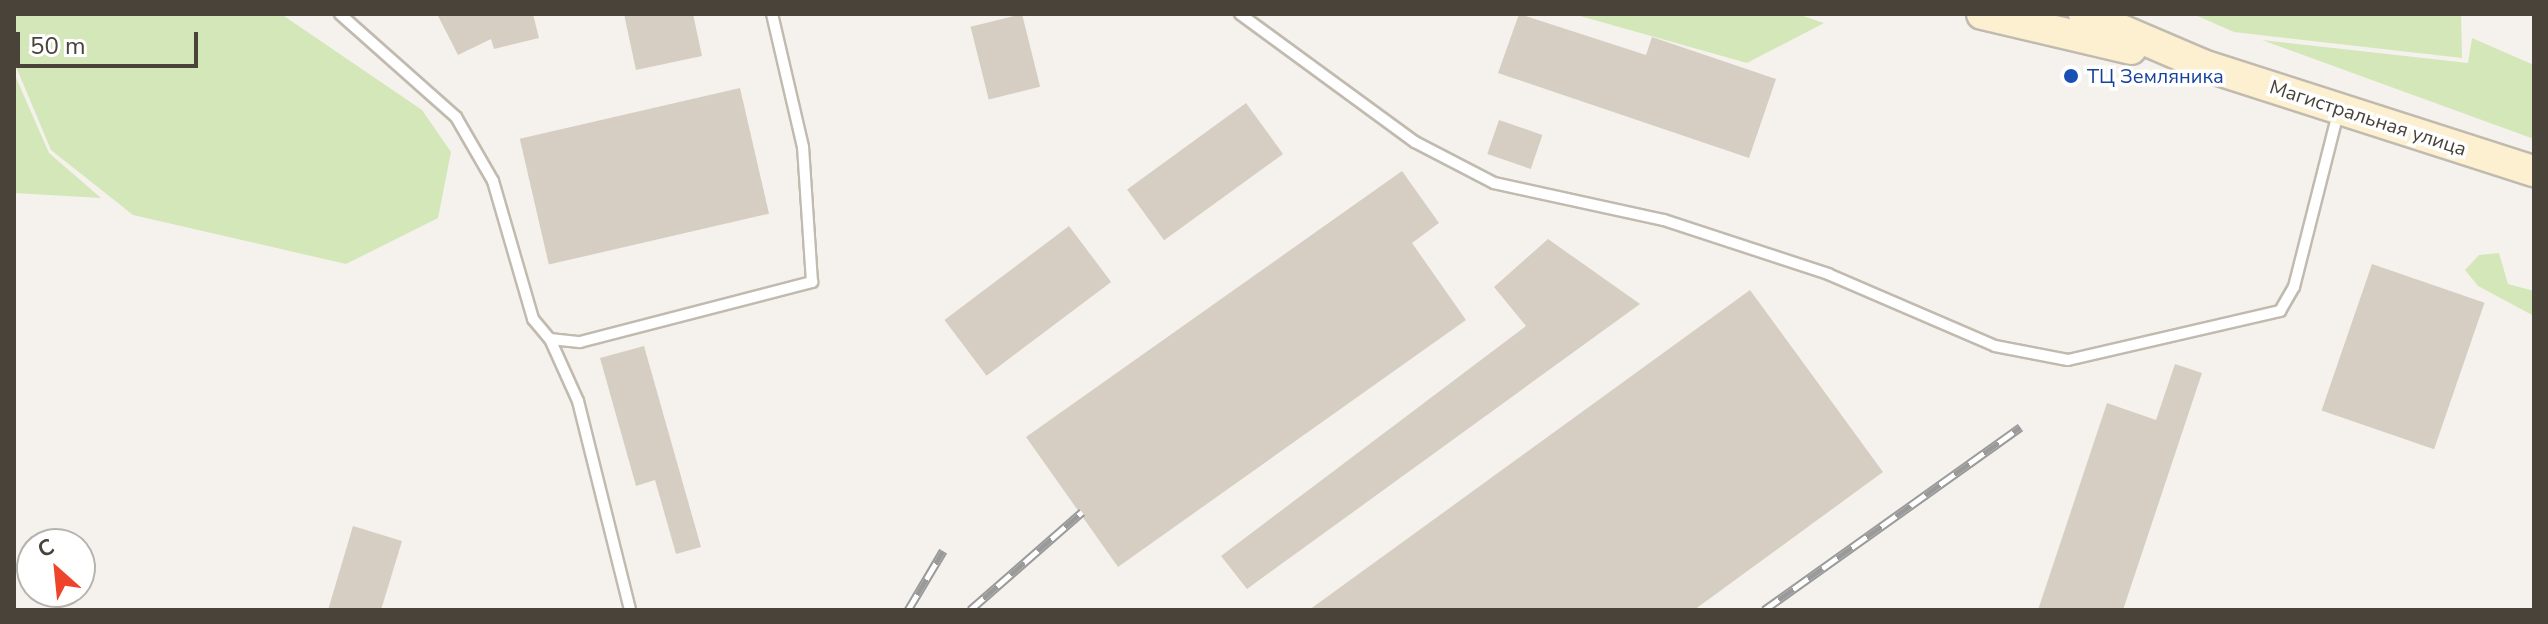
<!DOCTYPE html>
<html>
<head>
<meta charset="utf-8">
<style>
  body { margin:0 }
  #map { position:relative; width:2548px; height:624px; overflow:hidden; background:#f5f2ed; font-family:"Nunito Sans",sans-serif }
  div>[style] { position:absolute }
  .green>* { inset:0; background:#d3e7b8 }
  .building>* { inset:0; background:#d6cec2; transform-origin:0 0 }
  .roads { filter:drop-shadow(2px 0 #c1baaf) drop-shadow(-2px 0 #c1baaf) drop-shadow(0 2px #c1baaf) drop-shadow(0 -2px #c1baaf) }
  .service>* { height:10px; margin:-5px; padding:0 5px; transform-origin:5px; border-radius:5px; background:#fff }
  .secondary>* { height:30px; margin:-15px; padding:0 15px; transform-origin:15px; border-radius:15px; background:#fcf0d0 }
  .rail>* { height:9px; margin-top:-4.5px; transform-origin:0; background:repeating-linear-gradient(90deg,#fff 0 18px,#9a9a9a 0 36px); box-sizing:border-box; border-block:2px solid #9a9a9a }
  .dots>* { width:22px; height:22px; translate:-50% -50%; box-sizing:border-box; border:4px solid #fff; border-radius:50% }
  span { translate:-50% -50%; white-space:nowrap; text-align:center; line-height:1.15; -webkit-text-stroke:7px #fff; paint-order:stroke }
  .transit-label { font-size:20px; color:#164399 }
  .left { translate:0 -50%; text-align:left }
  .street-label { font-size:20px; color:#4a433a }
  .frame { position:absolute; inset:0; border:16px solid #4a433a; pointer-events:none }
  .north { position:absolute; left:16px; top:528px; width:80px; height:80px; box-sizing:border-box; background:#fff; border:2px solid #b7b4b0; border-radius:50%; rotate:333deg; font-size:22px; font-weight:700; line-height:32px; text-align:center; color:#4a433a }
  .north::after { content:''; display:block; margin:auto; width:28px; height:36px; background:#ee442b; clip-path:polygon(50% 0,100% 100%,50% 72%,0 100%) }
  .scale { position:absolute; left:16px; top:32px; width:182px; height:36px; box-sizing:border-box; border:4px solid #4a433a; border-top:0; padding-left:10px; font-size:24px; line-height:28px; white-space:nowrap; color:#4a433a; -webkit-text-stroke:6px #fff; paint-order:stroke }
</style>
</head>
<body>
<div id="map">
  <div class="green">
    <div style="clip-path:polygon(14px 14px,281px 14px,422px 110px,451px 152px,438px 218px,346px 264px,133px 215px,51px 150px,14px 62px)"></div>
    <div style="clip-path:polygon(1573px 14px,1797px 14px,1824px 23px,1747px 63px)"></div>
    <div style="clip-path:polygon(2193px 14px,2461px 14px,2462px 58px,2234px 32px)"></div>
    <div style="clip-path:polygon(2472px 38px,2534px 65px,2534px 139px,2262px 40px,2468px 63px)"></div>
    <div style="clip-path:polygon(14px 73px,49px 153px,101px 198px,14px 193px)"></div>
    <div style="clip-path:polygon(2499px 253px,2508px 284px,2534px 291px,2534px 316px,2478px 286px,2465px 270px,2479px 255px)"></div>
  </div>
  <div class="building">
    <div style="clip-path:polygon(437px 14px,533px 14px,539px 38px,494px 49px,491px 39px,458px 55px)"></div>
    <div style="clip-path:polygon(624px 14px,693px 14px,702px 56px,636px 70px)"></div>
    <div style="left:1022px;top:14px;width:75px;height:53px;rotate:76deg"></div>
    <div style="clip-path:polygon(1519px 14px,1646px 55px,1652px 37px,1776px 79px,1749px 158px,1498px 73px)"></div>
    <div style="left:740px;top:88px;width:129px;height:226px;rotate:77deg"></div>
    <div style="left:1246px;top:103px;width:63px;height:147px;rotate:54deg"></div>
    <div style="left:1499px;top:120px;width:46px;height:36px;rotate:19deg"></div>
    <div style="clip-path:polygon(1402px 171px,1439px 223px,1412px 243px,1466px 320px,1118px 567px,1026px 437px)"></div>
    <div style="left:1069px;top:226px;width:70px;height:156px;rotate:53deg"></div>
    <div style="clip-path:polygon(1548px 239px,1640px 304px,1247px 589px,1221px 556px,1526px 326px,1494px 287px)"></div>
    <div style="left:2372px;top:264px;width:119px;height:155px;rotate:19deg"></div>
    <div style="clip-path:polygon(1750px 290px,1883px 472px,1694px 610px,1309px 610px)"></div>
    <div style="clip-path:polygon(644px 346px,701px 547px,676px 554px,655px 480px,636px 486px,600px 358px)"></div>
    <div style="clip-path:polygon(2175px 364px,2202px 373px,2123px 610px,2038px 610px,2107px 403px,2156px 420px)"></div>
    <div style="clip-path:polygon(353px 526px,402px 541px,381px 610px,328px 610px)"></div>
  </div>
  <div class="roads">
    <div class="service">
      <div style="left:340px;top:14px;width:155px;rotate:41.6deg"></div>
      <div style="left:456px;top:117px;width:74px;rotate:60deg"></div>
      <div style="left:493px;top:181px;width:144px;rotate:73.8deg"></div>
      <div style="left:533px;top:319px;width:26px;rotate:50deg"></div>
      <div style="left:550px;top:339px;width:30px;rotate:6deg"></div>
      <div style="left:580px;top:342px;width:240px;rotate:-14.5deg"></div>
      <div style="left:812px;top:282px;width:135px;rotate:-93.8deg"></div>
      <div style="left:803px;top:147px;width:137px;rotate:-103.1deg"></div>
      <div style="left:1240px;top:14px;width:217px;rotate:36.2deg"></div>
      <div style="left:1415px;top:142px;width:89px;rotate:27.4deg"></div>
      <div style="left:1494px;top:183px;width:174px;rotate:12.3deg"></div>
      <div style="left:1664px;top:220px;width:173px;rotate:18.2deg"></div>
      <div style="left:1828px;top:274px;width:182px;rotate:23.3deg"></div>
      <div style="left:1995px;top:346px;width:74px;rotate:10.9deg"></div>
      <div style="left:2068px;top:360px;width:218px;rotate:-13deg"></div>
      <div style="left:2280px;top:311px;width:28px;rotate:-60deg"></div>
      <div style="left:2294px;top:287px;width:179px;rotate:-75.8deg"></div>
      <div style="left:550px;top:339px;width:68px;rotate:65.7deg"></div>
      <div style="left:578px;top:401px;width:215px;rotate:76deg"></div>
    </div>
    <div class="secondary">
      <div style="left:1982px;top:14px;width:153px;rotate:13.2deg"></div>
      <div style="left:2084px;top:14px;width:129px;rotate:23.2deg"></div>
      <div style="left:2203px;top:65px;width:348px;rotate:17.8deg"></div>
    </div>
  </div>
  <div class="rail">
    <div style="left:908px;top:610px;width:69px;rotate:-59.3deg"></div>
    <div style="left:970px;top:610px;width:149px;rotate:-41.2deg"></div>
    <div style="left:1764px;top:610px;width:315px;rotate:-35.5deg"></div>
  </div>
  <div class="dots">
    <div style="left:2071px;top:76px;background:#1a4fb4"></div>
  </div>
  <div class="transit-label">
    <span class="left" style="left:2087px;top:76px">ТЦ Земляника</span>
  </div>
  <div class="street-label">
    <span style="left:2368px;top:118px;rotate:18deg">Магистральная улица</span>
  </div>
  <div class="frame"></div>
  <div class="north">С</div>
  <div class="scale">50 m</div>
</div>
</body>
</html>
